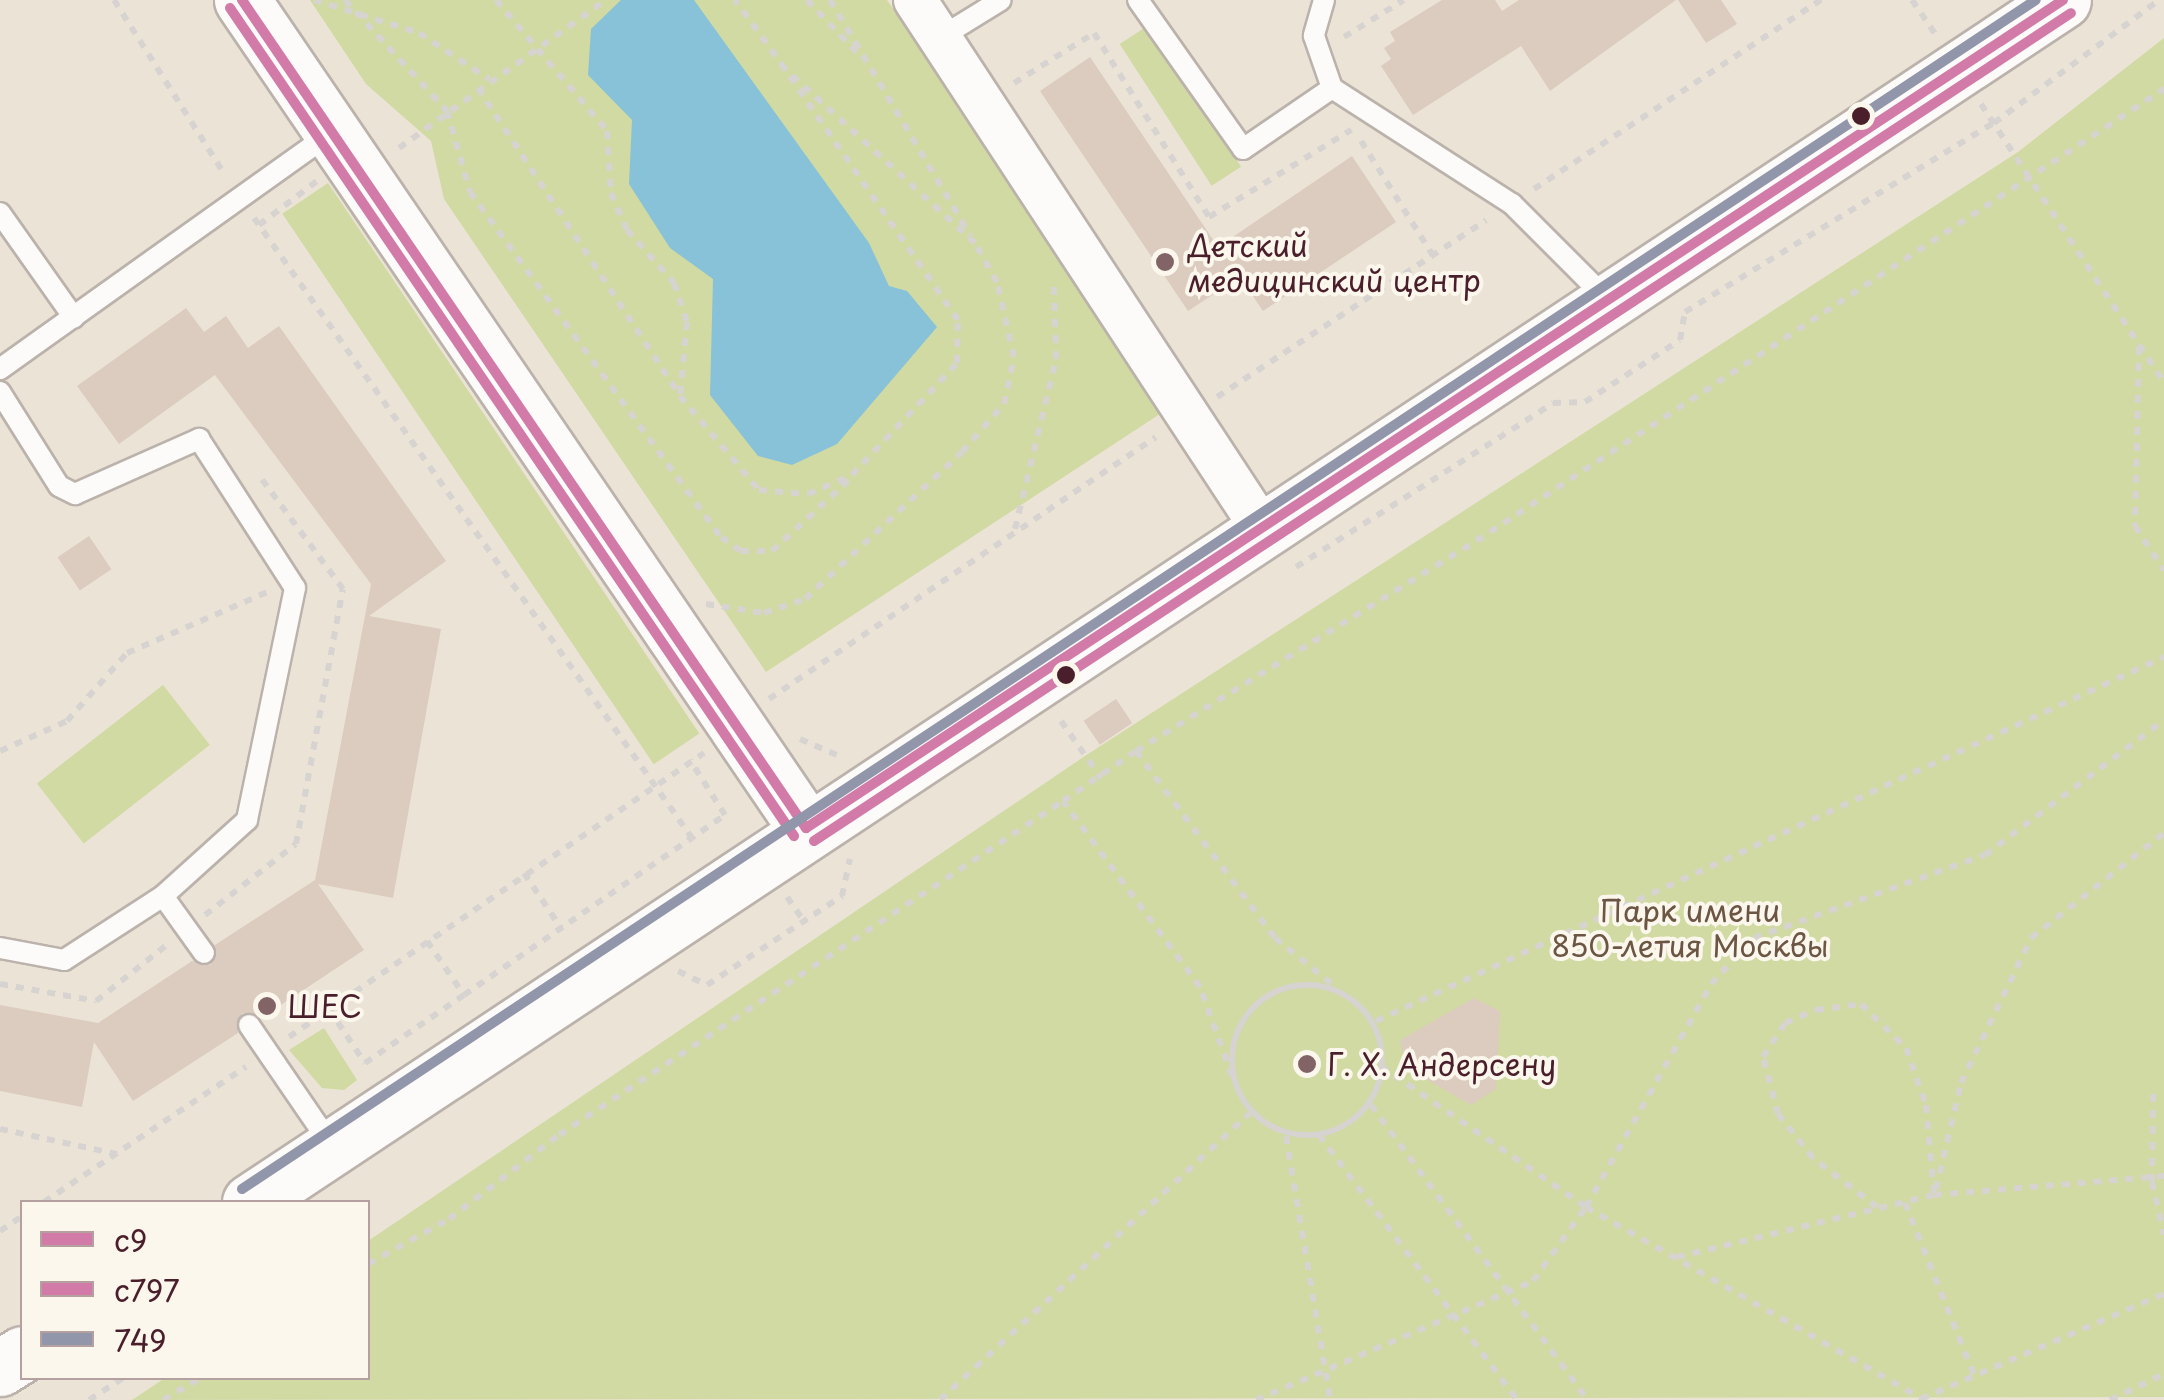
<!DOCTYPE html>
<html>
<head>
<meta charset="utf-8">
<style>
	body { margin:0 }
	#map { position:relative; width:2164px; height:1400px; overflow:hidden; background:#ebe3d6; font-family:"Playpen Sans",sans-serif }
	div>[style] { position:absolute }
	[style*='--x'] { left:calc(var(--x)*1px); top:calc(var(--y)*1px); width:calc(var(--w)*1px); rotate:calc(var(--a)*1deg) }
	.green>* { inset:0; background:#d0daa2; transform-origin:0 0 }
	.water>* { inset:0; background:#87c2d8 }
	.building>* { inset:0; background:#dcccbf; transform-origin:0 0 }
	.path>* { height:6px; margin-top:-3px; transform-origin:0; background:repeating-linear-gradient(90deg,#d7d3d1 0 8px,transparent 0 16px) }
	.path>.ring { margin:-3px; padding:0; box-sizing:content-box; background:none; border:6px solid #d7d3d1; border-radius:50% }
	.roads { filter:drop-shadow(2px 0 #bbb2ab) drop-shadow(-2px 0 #bbb2ab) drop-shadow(0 2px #bbb2ab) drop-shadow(0 -2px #bbb2ab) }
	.lane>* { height:20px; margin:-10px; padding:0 10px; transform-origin:10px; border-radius:10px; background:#fcfbf9 }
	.street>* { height:42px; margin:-21px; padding:0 21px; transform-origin:21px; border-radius:21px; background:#fcfbf9 }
	.secondary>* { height:55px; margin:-27.5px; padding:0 27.5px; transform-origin:27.5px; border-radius:27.5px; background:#fcfbf9 }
	.bus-1>* { height:10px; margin:-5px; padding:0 5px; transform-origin:5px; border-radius:5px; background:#d27ba8 }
	.bus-2>* { height:10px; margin:-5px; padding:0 5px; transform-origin:5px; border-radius:5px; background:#d27ba8 }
	.bus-3>* { height:10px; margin:-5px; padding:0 5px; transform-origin:5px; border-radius:5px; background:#9296aa }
	.dots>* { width:28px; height:28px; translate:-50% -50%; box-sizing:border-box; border:5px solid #fbf7ec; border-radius:50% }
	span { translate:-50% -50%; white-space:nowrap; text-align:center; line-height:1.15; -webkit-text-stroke:8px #fbf7ec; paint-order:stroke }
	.poi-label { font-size:30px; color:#4a1f2b }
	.left { translate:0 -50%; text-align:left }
	.park-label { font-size:30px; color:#6c5542 }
	.legend { position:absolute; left:20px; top:1200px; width:350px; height:180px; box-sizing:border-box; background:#fbf7ec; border:2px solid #b4a19f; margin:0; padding:12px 18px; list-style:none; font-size:30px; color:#4a1f2b }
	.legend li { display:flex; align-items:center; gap:20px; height:50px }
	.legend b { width:50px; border:2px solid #b4a19f }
</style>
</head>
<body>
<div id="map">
	<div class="green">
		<i style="clip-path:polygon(310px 0,887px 0,1169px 408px,766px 672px,444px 199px,431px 141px,366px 84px)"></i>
		<i style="left:1149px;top:25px;width:169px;height:35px;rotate:57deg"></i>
		<i style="clip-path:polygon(2164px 38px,2164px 1397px,132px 1400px,165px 1378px,368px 1378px,368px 1241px,1085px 756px,2018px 152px)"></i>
		<i style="left:328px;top:183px;width:664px;height:55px;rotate:56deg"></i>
		<i style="left:163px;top:685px;width:76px;height:160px;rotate:52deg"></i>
		<i style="clip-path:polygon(324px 1028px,357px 1080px,344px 1090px,322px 1088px,289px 1050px)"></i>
	</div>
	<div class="water">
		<i style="clip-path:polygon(621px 0,694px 0,869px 243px,889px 286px,907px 291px,937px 327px,837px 444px,792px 465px,758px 456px,710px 395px,713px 279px,670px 248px,629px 184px,632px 120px,588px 75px,591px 29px)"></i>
	</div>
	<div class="building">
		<i style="clip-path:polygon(1442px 0,1495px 0,1502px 11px,1519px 0,1676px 0,1550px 91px,1521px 46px,1413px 115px,1381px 66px,1391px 59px,1384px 48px,1395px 41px,1390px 32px)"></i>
		<i style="clip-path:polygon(1678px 0,1721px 0,1737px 24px,1706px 43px)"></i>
		<i style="clip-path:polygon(1090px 57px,1218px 247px,1352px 156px,1396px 222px,1263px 311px,1240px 277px,1188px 311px,1040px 91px)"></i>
		<i style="clip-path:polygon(186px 308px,204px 332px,226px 316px,248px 348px,279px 326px,446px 561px,369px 616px,441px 629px,393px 898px,318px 884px,364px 950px,261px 1018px,242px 1013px,238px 1033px,133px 1101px,94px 1042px,82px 1107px,0 1091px,0 1005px,98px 1023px,192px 961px,211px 965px,215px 945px,315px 880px,371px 584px,215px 375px,119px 444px,77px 386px)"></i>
		<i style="left:89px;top:536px;width:40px;height:38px;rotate:56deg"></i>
		<i style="left:1116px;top:699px;width:29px;height:39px;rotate:56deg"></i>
		<i style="clip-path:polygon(1474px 998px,1500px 1011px,1496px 1089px,1471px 1105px,1405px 1067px,1400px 1040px)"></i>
	</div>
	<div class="path">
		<i style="--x:114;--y:0;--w:207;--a:57.6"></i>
		<i style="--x:314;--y:0;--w:110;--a:17.4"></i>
		<i style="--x:419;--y:33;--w:84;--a:33.3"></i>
		<i style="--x:345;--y:0;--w:151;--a:47.4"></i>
		<i style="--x:447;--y:111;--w:84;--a:74.1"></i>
		<i style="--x:470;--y:192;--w:427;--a:54"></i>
		<i style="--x:721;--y:537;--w:24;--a:35"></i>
		<i style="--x:741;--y:551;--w:31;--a:0"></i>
		<i style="--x:772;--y:551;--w:105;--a:-42.7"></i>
		<i style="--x:496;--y:0;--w:172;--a:49.7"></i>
		<i style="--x:607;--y:131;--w:62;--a:86.3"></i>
		<i style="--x:611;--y:193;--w:40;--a:66.6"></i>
		<i style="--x:627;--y:230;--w:71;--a:48.4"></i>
		<i style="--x:674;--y:283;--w:41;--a:71.6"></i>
		<i style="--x:687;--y:322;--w:74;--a:95.4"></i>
		<i style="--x:680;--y:396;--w:123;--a:50"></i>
		<i style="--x:759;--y:490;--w:49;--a:4.7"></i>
		<i style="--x:808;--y:494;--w:48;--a:-23.4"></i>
		<i style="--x:852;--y:475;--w:154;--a:-46.8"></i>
		<i style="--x:957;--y:363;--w:43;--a:-88.7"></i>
		<i style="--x:958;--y:320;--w:305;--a:-124.6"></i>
		<i style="--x:807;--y:0;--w:79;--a:46.5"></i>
		<i style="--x:830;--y:0;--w:274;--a:59.2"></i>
		<i style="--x:1912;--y:0;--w:42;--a:55.6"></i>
		<i style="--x:1344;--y:37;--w:70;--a:-31.7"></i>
		<i style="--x:1014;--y:83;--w:94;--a:-32"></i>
		<i style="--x:1094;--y:33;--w:217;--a:58"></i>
		<i style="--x:1209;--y:217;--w:167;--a:-31.5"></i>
		<i style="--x:478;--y:88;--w:368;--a:56.7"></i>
		<i style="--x:1981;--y:104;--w:334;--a:56.7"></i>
		<i style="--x:1361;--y:141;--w:136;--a:57.9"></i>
		<i style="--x:399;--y:148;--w:254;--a:-35.6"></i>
		<i style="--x:1534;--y:189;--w:344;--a:-33.4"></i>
		<i style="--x:254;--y:218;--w:759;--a:54.76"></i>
		<i style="--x:259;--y:225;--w:73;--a:-37.2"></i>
		<i style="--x:2139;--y:347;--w:179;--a:91.3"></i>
		<i style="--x:2135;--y:526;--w:53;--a:56.6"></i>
		<i style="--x:1217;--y:397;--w:322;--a:-33.3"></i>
		<i style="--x:1015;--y:529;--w:175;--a:-76.4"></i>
		<i style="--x:1056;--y:359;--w:73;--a:-91.6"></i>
		<i style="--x:1296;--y:567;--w:305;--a:-32.5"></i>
		<i style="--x:1553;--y:403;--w:32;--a:-2"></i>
		<i style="--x:1585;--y:402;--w:113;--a:-33.1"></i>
		<i style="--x:1680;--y:340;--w:28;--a:-80"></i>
		<i style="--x:1685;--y:312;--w:362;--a:-31.5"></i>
		<i style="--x:1994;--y:123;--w:206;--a:-36.7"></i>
		<i style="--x:706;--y:604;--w:59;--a:8.8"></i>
		<i style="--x:764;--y:613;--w:43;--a:-18.9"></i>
		<i style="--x:805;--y:599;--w:215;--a:-43.1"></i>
		<i style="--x:962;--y:452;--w:64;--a:-48.8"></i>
		<i style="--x:1004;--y:404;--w:48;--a:-78"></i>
		<i style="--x:1014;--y:357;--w:77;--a:-102.8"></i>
		<i style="--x:997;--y:282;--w:45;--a:-119.4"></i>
		<i style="--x:975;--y:243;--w:258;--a:-137.5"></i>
		<i style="--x:785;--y:69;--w:85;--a:-125.9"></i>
		<i style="--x:769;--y:699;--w:467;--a:-34.1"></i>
		<i style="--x:1061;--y:721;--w:70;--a:54.9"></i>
		<i style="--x:800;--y:739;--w:40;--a:23.4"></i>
		<i style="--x:0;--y:751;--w:73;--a:-24.1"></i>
		<i style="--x:67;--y:721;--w:91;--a:-48.6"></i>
		<i style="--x:127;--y:653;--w:153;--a:-23.5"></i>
		<i style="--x:1136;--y:751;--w:416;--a:-31.7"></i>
		<i style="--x:1490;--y:532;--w:807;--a:-33.32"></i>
		<i style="--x:524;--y:873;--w:66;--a:56.1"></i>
		<i style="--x:787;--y:897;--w:29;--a:55"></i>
		<i style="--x:205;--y:915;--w:115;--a:-38"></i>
		<i style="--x:296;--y:844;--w:259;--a:-79.6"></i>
		<i style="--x:343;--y:589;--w:138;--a:-126.5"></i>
		<i style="--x:427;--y:941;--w:65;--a:55.6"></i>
		<i style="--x:678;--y:971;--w:32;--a:26"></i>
		<i style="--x:707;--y:985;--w:162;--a:-33.4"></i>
		<i style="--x:842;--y:896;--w:38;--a:-78"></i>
		<i style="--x:0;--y:984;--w:97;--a:10"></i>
		<i style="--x:96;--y:1001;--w:92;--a:-38.4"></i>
		<i class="ring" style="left:1232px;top:985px;width:144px;height:144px"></i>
		<i style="--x:329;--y:1009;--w:65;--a:56.3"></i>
		<i style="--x:365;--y:1063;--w:120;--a:-34.5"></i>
		<i style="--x:464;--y:995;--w:317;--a:-34.6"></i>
		<i style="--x:725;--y:815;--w:65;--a:-122.5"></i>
		<i style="--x:1376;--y:1021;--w:868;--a:-24.79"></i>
		<i style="--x:289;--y:1037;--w:503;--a:-34.39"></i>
		<i style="--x:1381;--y:1066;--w:249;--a:34.5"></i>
		<i style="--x:1586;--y:1207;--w:387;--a:29.7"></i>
		<i style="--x:1232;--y:1076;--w:95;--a:-109.8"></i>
		<i style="--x:1200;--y:987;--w:231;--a:-126.4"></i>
		<i style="--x:1063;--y:801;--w:88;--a:-34.4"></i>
		<i style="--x:1136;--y:751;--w:233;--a:53.4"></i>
		<i style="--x:1275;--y:938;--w:80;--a:38.9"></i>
		<i style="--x:2153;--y:1094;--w:88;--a:90.7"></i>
		<i style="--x:2152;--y:1182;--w:54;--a:77.2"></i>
		<i style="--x:1371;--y:1105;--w:366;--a:53.7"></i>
		<i style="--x:0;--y:1129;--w:120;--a:12.1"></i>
		<i style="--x:1319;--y:1135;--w:331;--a:53.2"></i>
		<i style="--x:1286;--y:1136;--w:268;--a:80.5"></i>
		<i style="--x:1936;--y:1189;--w:109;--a:-76.7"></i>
		<i style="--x:1961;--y:1083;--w:161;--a:-64.2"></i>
		<i style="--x:2031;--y:938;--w:169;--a:-38.3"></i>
		<i style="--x:44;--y:1202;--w:243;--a:-33.8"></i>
		<i style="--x:1905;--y:1203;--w:185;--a:68.1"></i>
		<i style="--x:1877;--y:1207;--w:81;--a:-142.6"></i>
		<i style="--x:1813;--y:1158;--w:56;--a:-128.5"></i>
		<i style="--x:1778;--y:1114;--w:59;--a:-104.7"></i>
		<i style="--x:1763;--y:1057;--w:40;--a:-57.1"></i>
		<i style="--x:1785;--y:1023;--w:34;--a:-23"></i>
		<i style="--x:1816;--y:1010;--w:45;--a:-7.6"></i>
		<i style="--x:1861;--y:1004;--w:63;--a:44.4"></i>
		<i style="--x:1906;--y:1048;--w:60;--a:70.7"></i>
		<i style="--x:1926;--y:1105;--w:90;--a:84.9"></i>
		<i style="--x:0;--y:1231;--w:27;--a:-34"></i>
		<i style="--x:1677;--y:1257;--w:264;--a:-13.6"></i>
		<i style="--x:1934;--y:1195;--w:231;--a:-4.7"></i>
		<i style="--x:368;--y:1264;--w:93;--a:-29.1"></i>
		<i style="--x:449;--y:1219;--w:138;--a:-37.4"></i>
		<i style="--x:559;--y:1135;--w:605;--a:-33.53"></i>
		<i style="--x:1921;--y:1399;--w:265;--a:-23.4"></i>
		<i style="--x:89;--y:1400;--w:40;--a:-32.9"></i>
		<i style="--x:163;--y:1400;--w:43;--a:-30.7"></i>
		<i style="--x:940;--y:1400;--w:422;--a:-42.8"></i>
		<i style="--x:1256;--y:1400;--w:301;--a:-23.2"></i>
		<i style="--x:1533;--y:1281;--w:91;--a:-54.4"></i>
		<i style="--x:1586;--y:1207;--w:256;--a:-60.7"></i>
		<i style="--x:1711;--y:984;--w:63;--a:-46.9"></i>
		<i style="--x:1754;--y:938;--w:245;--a:-19.8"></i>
		<i style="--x:1985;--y:855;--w:224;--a:-37"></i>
		<i style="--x:2110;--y:1400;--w:60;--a:-25.7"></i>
	</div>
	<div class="roads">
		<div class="lane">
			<i style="--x:1138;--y:0;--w:182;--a:54.8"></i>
			<i style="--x:1243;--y:149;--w:108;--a:-34.4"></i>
			<i style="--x:1324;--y:0;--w:37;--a:106"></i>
			<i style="--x:1314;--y:36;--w:55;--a:70.9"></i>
			<i style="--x:1332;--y:88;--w:214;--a:32.8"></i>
			<i style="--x:1512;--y:204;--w:134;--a:45"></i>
			<i style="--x:941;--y:37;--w:70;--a:-31.7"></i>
			<i style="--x:0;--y:213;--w:128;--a:54.8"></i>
			<i style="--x:0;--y:369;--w:408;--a:-35.5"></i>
			<i style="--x:0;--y:392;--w:111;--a:57.9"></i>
			<i style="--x:59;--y:486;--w:18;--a:27"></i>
			<i style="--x:75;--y:494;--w:136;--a:-23.9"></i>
			<i style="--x:199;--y:439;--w:177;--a:57.2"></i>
			<i style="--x:295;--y:588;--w:237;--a:101.7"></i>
			<i style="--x:247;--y:820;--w:113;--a:137.9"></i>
			<i style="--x:163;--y:896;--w:118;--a:147.1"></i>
			<i style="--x:64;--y:960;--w:65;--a:-169.4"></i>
			<i style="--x:163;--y:896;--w:70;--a:54.3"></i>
			<i style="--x:249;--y:1025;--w:147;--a:55.6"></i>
		</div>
		<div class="street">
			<i style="--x:915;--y:0;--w:634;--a:56.71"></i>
		</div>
		<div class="secondary">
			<i style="--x:242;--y:0;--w:1002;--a:55.74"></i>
			<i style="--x:250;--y:1202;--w:2175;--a:-33.54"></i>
			<i style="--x:0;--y:1368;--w:26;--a:-32"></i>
		</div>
	</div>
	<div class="bus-1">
		<i style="--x:242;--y:0;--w:1002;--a:55.74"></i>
		<i style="--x:806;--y:828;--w:1505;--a:-33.37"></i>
	</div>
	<div class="bus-2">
		<i style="--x:230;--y:8;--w:1002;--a:55.74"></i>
		<i style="--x:814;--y:841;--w:1505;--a:-33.37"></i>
	</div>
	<div class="bus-3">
		<i style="--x:242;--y:1189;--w:2152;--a:-33.54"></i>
	</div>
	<div class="dots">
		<i style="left:1861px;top:116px;background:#4a1f2b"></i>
		<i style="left:1165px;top:262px;background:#826467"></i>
		<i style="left:1066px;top:675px;background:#4a1f2b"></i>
		<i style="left:267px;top:1006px;background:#826467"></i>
		<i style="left:1307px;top:1064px;background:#826467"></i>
	</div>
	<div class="poi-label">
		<span class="left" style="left:1188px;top:262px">Детский<br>медицинский центр</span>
		<span class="left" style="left:287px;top:1006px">ШЕС</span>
		<span class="left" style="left:1327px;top:1064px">Г. Х. Андерсену</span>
	</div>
	<div class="park-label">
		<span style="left:1690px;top:927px">Парк имени<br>850-летия Москвы</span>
	</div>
	<ul class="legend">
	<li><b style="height:12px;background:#d27ba8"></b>с9</li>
	<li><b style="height:12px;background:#d27ba8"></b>с797</li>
	<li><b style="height:12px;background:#9296aa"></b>749</li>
	</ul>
</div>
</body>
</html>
